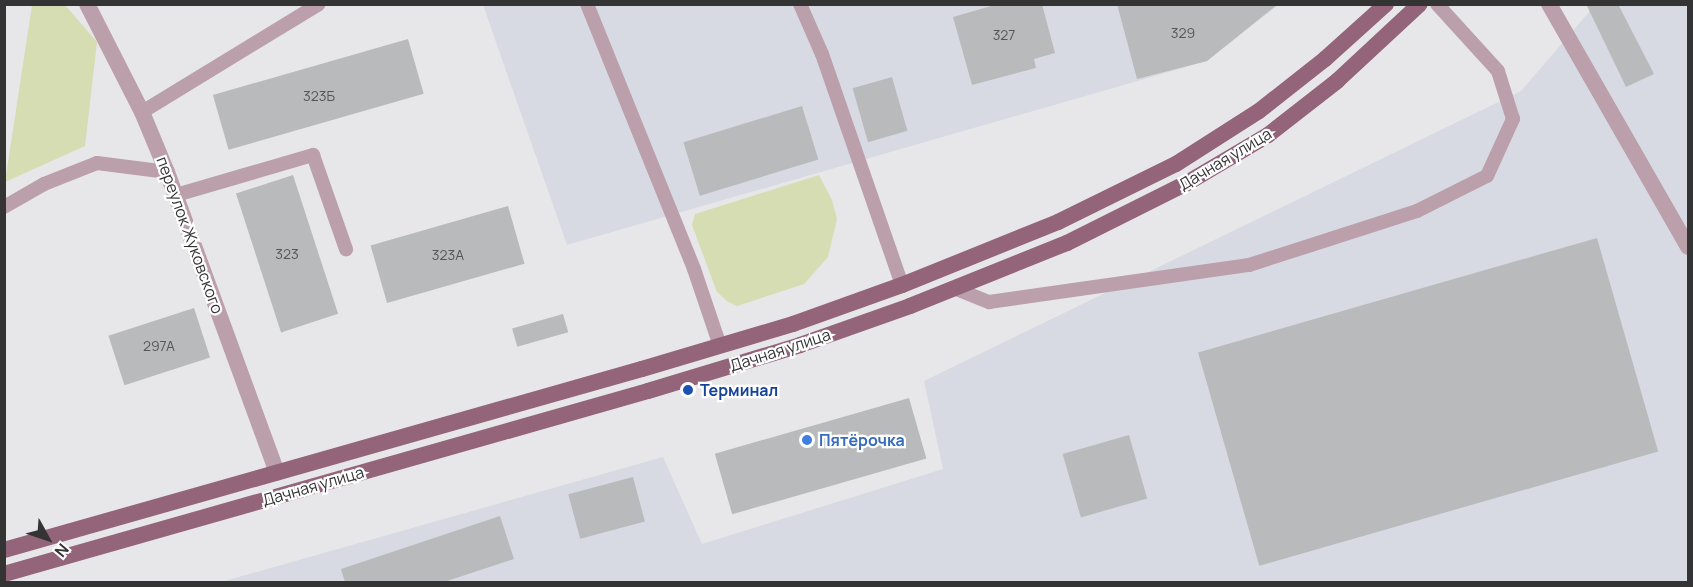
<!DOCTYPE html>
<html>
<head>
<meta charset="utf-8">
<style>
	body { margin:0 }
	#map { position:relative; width:1693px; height:587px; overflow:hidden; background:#e7e7e9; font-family:Manrope,sans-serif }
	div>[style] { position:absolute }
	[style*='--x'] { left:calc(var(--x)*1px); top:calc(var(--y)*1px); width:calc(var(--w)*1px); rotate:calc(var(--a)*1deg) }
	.built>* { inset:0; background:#d8dae3 }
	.green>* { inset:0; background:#d6ddb2 }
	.building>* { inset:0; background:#b9babb; transform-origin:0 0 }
	.service>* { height:14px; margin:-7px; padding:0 7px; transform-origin:7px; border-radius:7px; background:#bba0ac }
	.minor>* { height:16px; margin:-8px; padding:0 8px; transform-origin:8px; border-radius:8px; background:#bba0ac }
	.primary>* { height:16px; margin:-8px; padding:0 8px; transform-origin:8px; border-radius:8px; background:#93647a }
	.dots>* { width:16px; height:16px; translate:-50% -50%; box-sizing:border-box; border:3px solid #fff; border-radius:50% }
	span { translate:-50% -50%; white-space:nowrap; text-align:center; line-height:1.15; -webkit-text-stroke:4.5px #fff; paint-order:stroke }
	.number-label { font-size:14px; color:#555656 }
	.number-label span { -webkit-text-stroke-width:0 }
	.street-label { font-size:16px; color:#343435 }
	.transit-label { font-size:16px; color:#164399; font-weight:700 }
	.left { translate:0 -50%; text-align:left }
	.shop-label { font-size:16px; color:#366cbe; font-weight:700 }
	.frame { position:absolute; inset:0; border:6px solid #343435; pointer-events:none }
	.north { position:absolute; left:18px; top:509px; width:60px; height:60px; -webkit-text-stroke:4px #fff; paint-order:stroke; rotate:130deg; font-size:16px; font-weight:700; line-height:24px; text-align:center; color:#343435 }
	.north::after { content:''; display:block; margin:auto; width:21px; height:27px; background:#343435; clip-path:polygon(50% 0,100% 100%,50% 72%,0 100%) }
</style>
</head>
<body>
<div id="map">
	<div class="built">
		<i style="clip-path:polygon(483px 5px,1278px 5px,1207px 61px,567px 245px)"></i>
		<i style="clip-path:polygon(1595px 5px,1688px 5px,1688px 582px,221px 582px,663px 457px,702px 544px,943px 469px,924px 381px,1521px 91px)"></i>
	</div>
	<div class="green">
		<i style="clip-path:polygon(32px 5px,65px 5px,97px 42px,85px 146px,5px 182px)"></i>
		<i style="clip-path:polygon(819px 175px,832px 200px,837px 219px,828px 257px,804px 284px,737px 306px,727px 301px,717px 292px,692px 225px,695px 214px)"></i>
	</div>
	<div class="building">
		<i style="clip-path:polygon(998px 4px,1042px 4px,1055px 53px,1034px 59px,1036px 68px,972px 85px,953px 17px)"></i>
		<i style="clip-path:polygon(1117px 4px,1193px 6px,1278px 4px,1207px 61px,1137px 79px)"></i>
		<i style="clip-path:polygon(1586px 4px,1618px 4px,1654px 74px,1626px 87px)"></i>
		<i style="left:408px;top:39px;width:57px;height:203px;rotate:74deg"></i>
		<i style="left:892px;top:77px;width:56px;height:41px;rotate:74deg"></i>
		<i style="left:802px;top:106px;width:56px;height:124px;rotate:73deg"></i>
		<i style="left:293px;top:175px;width:146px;height:60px;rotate:72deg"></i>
		<i style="left:508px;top:206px;width:60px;height:143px;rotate:74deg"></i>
		<i style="left:1597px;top:238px;width:222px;height:415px;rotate:74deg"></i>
		<i style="left:194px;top:308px;width:52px;height:90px;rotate:72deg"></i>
		<i style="left:563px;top:314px;width:19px;height:53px;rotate:74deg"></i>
		<i style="left:909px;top:398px;width:63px;height:202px;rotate:74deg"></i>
		<i style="left:1129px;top:435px;width:66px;height:69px;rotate:74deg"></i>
		<i style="left:633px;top:477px;width:46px;height:67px;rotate:75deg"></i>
		<i style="clip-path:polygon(500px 516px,514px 559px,444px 582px,345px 582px,341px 569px)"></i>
	</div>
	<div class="service">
		<i style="--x:587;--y:4;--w:286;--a:68"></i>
		<i style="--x:694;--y:269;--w:81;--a:71.3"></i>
		<i style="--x:800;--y:4;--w:55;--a:66.3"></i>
		<i style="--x:822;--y:54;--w:244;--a:70.9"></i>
		<i style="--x:142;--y:112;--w:207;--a:-31.4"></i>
		<i style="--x:176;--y:195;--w:143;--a:-16.3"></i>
		<i style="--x:313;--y:155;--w:100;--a:70.7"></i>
		<i style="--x:4;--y:207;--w:46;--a:-29.9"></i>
		<i style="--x:44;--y:184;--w:57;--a:-21.6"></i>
		<i style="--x:97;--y:163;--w:71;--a:7.3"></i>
		<i style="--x:954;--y:288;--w:38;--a:22"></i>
		<i style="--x:989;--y:302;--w:263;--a:-8.1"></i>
		<i style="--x:1249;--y:265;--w:176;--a:-17.8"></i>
		<i style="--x:1417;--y:211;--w:78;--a:-26.6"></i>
		<i style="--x:1487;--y:176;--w:63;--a:-65.5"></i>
		<i style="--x:1513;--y:119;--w:50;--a:-107.4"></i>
		<i style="--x:1498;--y:71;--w:91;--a:-132.3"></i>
	</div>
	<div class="minor">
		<i style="--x:87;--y:4;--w:121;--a:63"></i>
		<i style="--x:142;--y:112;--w:65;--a:67.4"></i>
		<i style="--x:167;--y:172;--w:320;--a:69.9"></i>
		<i style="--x:1549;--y:4;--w:280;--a:60.2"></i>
	</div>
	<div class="primary">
		<i style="--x:4;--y:550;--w:663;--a:-15.84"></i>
		<i style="--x:642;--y:369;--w:158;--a:-16.6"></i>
		<i style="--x:793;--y:324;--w:116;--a:-19.7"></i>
		<i style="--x:902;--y:285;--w:168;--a:-22"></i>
		<i style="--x:1058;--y:222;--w:131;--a:-26.2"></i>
		<i style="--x:1176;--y:164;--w:98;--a:-32.6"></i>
		<i style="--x:1259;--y:111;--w:84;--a:-38.2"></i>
		<i style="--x:1325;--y:59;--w:82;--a:-42"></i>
		<i style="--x:4;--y:574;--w:669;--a:-15.86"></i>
		<i style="--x:648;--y:391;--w:159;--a:-16.8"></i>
		<i style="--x:800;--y:345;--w:117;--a:-19.5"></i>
		<i style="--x:910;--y:306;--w:169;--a:-21.9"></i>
		<i style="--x:1067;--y:243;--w:134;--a:-26.6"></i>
		<i style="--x:1187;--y:183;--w:94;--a:-30.7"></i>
		<i style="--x:1268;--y:135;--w:88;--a:-38"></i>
		<i style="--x:1337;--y:81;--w:113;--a:-42.9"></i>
	</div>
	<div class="dots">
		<i style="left:688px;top:390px;background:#1a4fb4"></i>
		<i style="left:807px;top:440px;background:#3f7fe0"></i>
	</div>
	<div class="number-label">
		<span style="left:1183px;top:33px">329</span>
		<span style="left:1004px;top:35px">327</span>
		<span style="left:319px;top:96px">323Б</span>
		<span style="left:287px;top:254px">323</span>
		<span style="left:448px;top:255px">323А</span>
		<span style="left:159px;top:346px">297А</span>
	</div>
	<div class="street-label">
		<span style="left:1225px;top:159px;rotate:-31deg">Дачная улица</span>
		<span style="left:190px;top:235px;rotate:70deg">переулок Жуковского</span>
		<span style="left:780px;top:350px;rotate:-18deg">Дачная улица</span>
		<span style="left:313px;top:486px;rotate:-16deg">Дачная улица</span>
	</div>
	<div class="transit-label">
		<span class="left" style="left:700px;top:390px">Терминал</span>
	</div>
	<div class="shop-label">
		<span class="left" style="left:819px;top:440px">Пятёрочка</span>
	</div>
	<div class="frame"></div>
	<div class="north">N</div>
</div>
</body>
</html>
